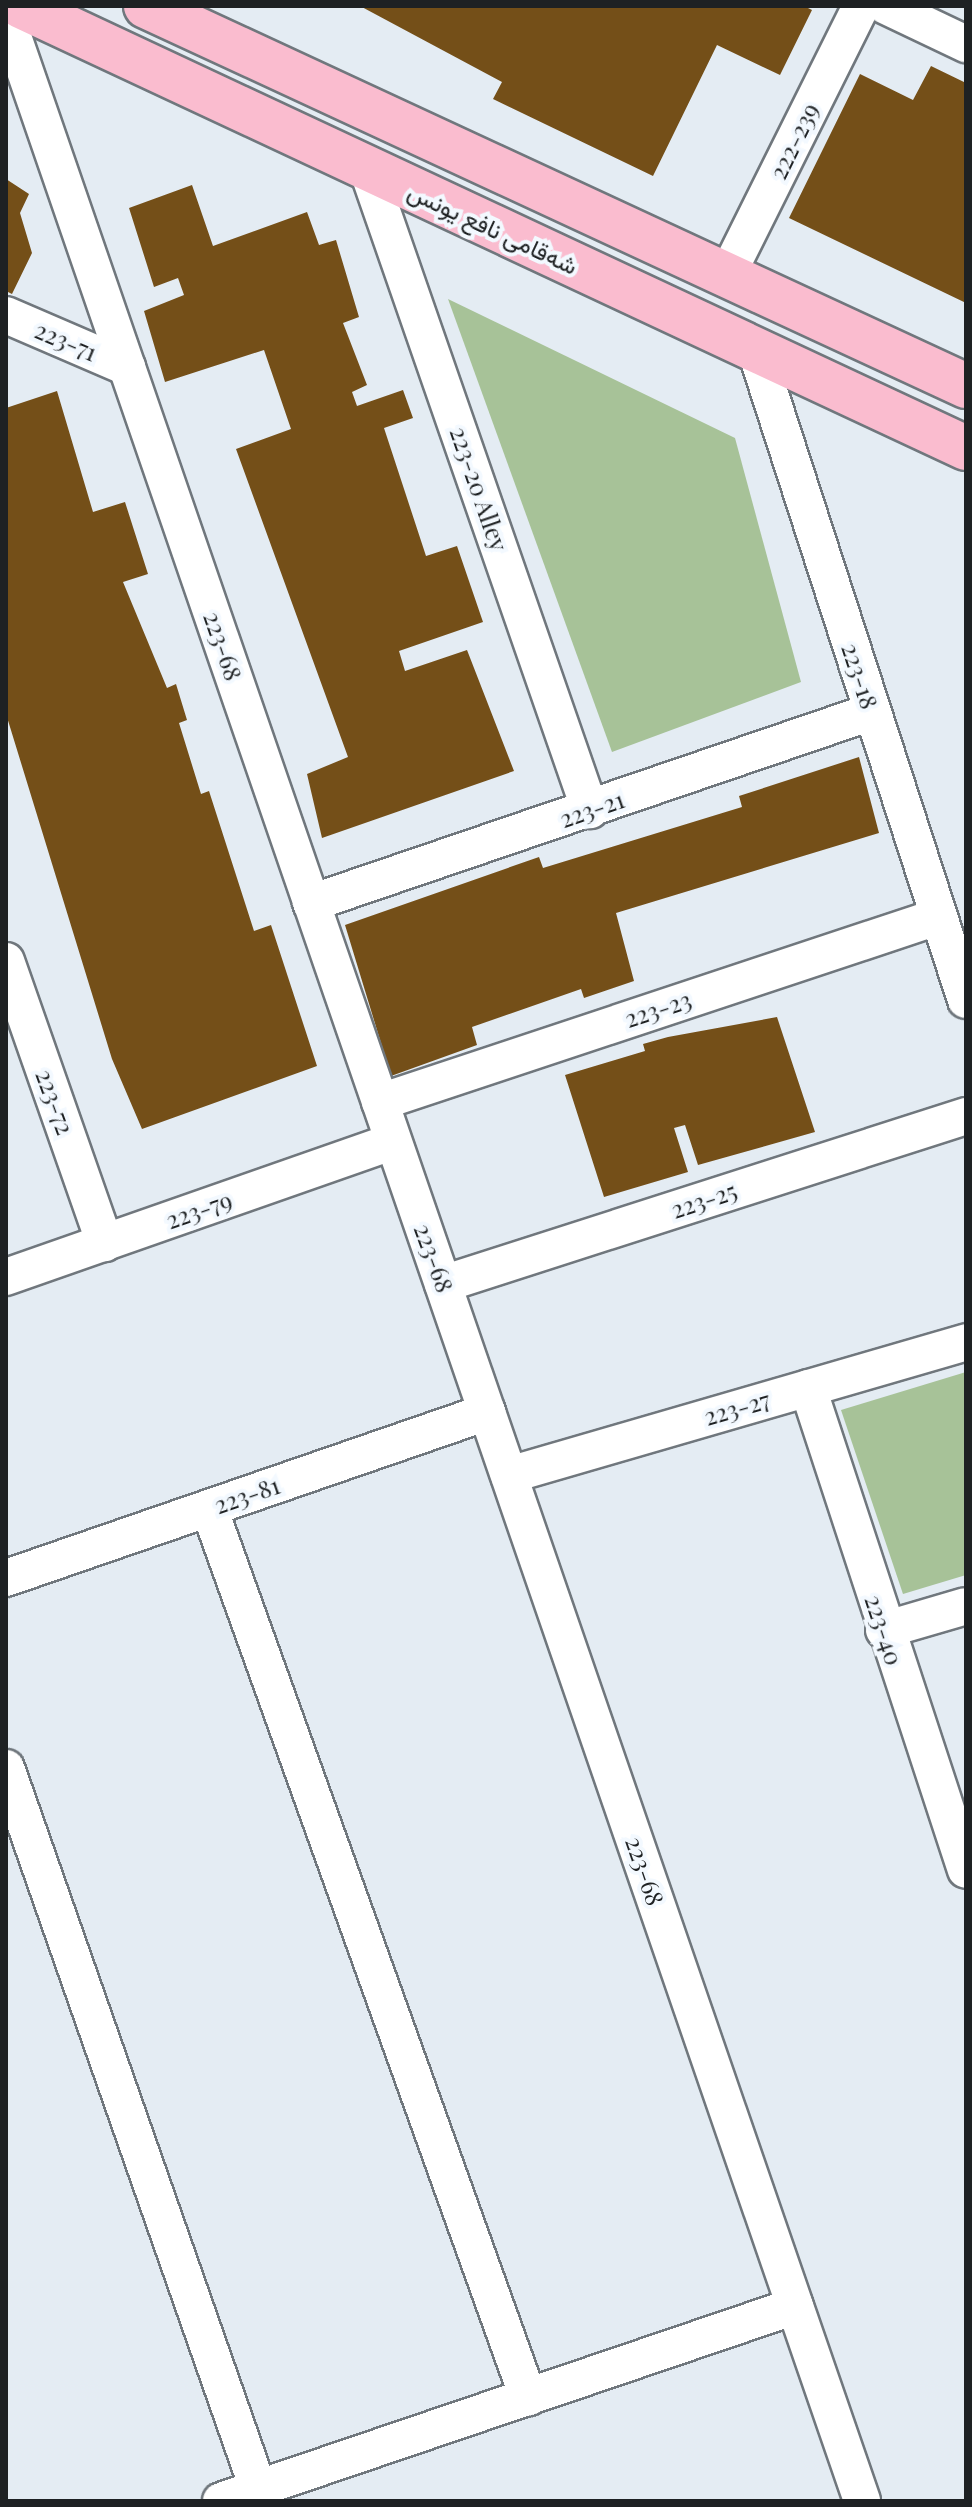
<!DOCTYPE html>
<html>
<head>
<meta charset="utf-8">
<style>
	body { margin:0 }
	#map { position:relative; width:972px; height:2507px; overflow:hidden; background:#e4ecf3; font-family:"Playfair Display",Vazirmatn,serif }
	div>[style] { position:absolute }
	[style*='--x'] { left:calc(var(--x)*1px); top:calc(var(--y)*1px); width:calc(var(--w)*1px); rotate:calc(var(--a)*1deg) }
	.green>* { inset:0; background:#a7c298 }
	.building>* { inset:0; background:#744f18 }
	.roads { filter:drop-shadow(2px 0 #70777d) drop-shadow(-2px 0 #70777d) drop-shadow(0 2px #70777d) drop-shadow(0 -2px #70777d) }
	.street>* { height:36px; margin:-18px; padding:0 18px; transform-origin:18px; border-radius:18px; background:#fff }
	.primary>* { height:44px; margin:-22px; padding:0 22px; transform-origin:22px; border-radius:22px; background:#fabccf }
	span { translate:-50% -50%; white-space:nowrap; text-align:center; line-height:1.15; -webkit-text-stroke:8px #f3f9ff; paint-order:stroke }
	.street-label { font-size:24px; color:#1e2123 }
	.frame { position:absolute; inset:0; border:8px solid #1e2123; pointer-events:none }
</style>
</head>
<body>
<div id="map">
	<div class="green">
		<i style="clip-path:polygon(448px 299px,735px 438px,801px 682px,612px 752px)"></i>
		<i style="clip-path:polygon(966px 1372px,966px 1575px,903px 1594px,841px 1410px)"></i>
	</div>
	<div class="building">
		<i style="clip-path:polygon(360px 6px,804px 6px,812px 10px,780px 75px,717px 45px,653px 176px,493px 99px,502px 82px)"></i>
		<i style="clip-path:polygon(931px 66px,966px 83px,966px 303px,789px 218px,860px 74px,913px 100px)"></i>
		<i style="clip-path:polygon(6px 179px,29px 194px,20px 213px,32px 253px,12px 294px,6px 291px)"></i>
		<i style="clip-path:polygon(192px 185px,213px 246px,307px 212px,319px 245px,336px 240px,359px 317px,343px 323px,367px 385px,352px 392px,357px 406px,403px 390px,413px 418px,384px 428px,426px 556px,457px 546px,483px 622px,399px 651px,405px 671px,467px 650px,514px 771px,322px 838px,307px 774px,348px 757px,236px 449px,291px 429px,264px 350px,165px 382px,144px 311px,184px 295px,178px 278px,154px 287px,129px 208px)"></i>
		<i style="clip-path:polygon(57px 391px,93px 512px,125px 502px,148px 574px,123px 582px,167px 688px,176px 684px,187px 720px,179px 723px,201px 794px,209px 791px,254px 931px,271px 925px,317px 1066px,142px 1129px,112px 1059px,6px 714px,6px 408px)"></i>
		<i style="clip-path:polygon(859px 757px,879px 833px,616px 913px,634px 981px,584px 998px,581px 989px,472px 1027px,477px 1045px,391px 1076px,345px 925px,539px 857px,543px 868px,742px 807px,739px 796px)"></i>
		<i style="clip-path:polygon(777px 1017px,815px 1132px,698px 1165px,685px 1125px,674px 1128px,688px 1172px,604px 1197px,565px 1075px,645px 1051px,643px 1044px,668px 1037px)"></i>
	</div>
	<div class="roads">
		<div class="street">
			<i style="--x:886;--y:6;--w:89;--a:25.4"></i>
			<i style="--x:6;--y:16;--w:2628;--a:70.99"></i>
			<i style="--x:367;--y:168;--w:680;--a:70.85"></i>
			<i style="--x:727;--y:275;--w:301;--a:-63.5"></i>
			<i style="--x:6;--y:315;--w:132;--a:23.3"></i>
			<i style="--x:756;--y:351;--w:682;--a:72.07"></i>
			<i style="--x:311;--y:903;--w:592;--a:-18.83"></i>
			<i style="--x:6;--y:961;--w:299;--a:70.7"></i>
			<i style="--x:380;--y:1102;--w:587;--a:-18.37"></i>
			<i style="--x:6;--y:1277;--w:409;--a:-19.3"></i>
			<i style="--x:443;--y:1284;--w:549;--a:-17.81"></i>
			<i style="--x:808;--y:1388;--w:507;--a:71.85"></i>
			<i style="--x:509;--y:1475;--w:476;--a:-16.2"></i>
			<i style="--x:209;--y:1508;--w:945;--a:70.26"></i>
			<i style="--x:6;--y:1578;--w:509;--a:-19.04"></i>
			<i style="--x:884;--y:1630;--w:85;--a:-16.3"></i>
			<i style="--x:6;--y:1768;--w:763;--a:70.71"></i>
			<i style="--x:221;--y:2501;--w:606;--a:-18.76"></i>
		</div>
		<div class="primary">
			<i style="--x:21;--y:6;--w:1043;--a:25.07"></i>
			<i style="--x:146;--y:6;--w:904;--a:24.86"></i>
		</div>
	</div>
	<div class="street-label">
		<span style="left:794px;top:141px;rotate:-64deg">222-239</span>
		<span style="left:493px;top:228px;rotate:25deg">شەقامی نافع یونس</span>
		<span style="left:66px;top:341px;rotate:23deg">223-71</span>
		<span style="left:479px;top:489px;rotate:71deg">223-20 Alley</span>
		<span style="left:223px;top:646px;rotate:71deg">223-68</span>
		<span style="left:860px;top:676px;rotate:72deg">223-18</span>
		<span style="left:592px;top:809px;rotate:-19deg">223-21</span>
		<span style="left:658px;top:1009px;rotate:-18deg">223-23</span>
		<span style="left:55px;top:1102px;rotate:70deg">223-72</span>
		<span style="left:704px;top:1200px;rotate:-18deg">223-25</span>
		<span style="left:199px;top:1210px;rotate:-19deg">223-79</span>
		<span style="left:434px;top:1258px;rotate:70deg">223-68</span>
		<span style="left:737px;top:1408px;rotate:-16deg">223-27</span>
		<span style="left:247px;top:1495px;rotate:-19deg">223-81</span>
		<span style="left:884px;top:1630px;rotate:72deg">223-40</span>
		<span style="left:645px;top:1871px;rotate:71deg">223-68</span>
	</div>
	<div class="frame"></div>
</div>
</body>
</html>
